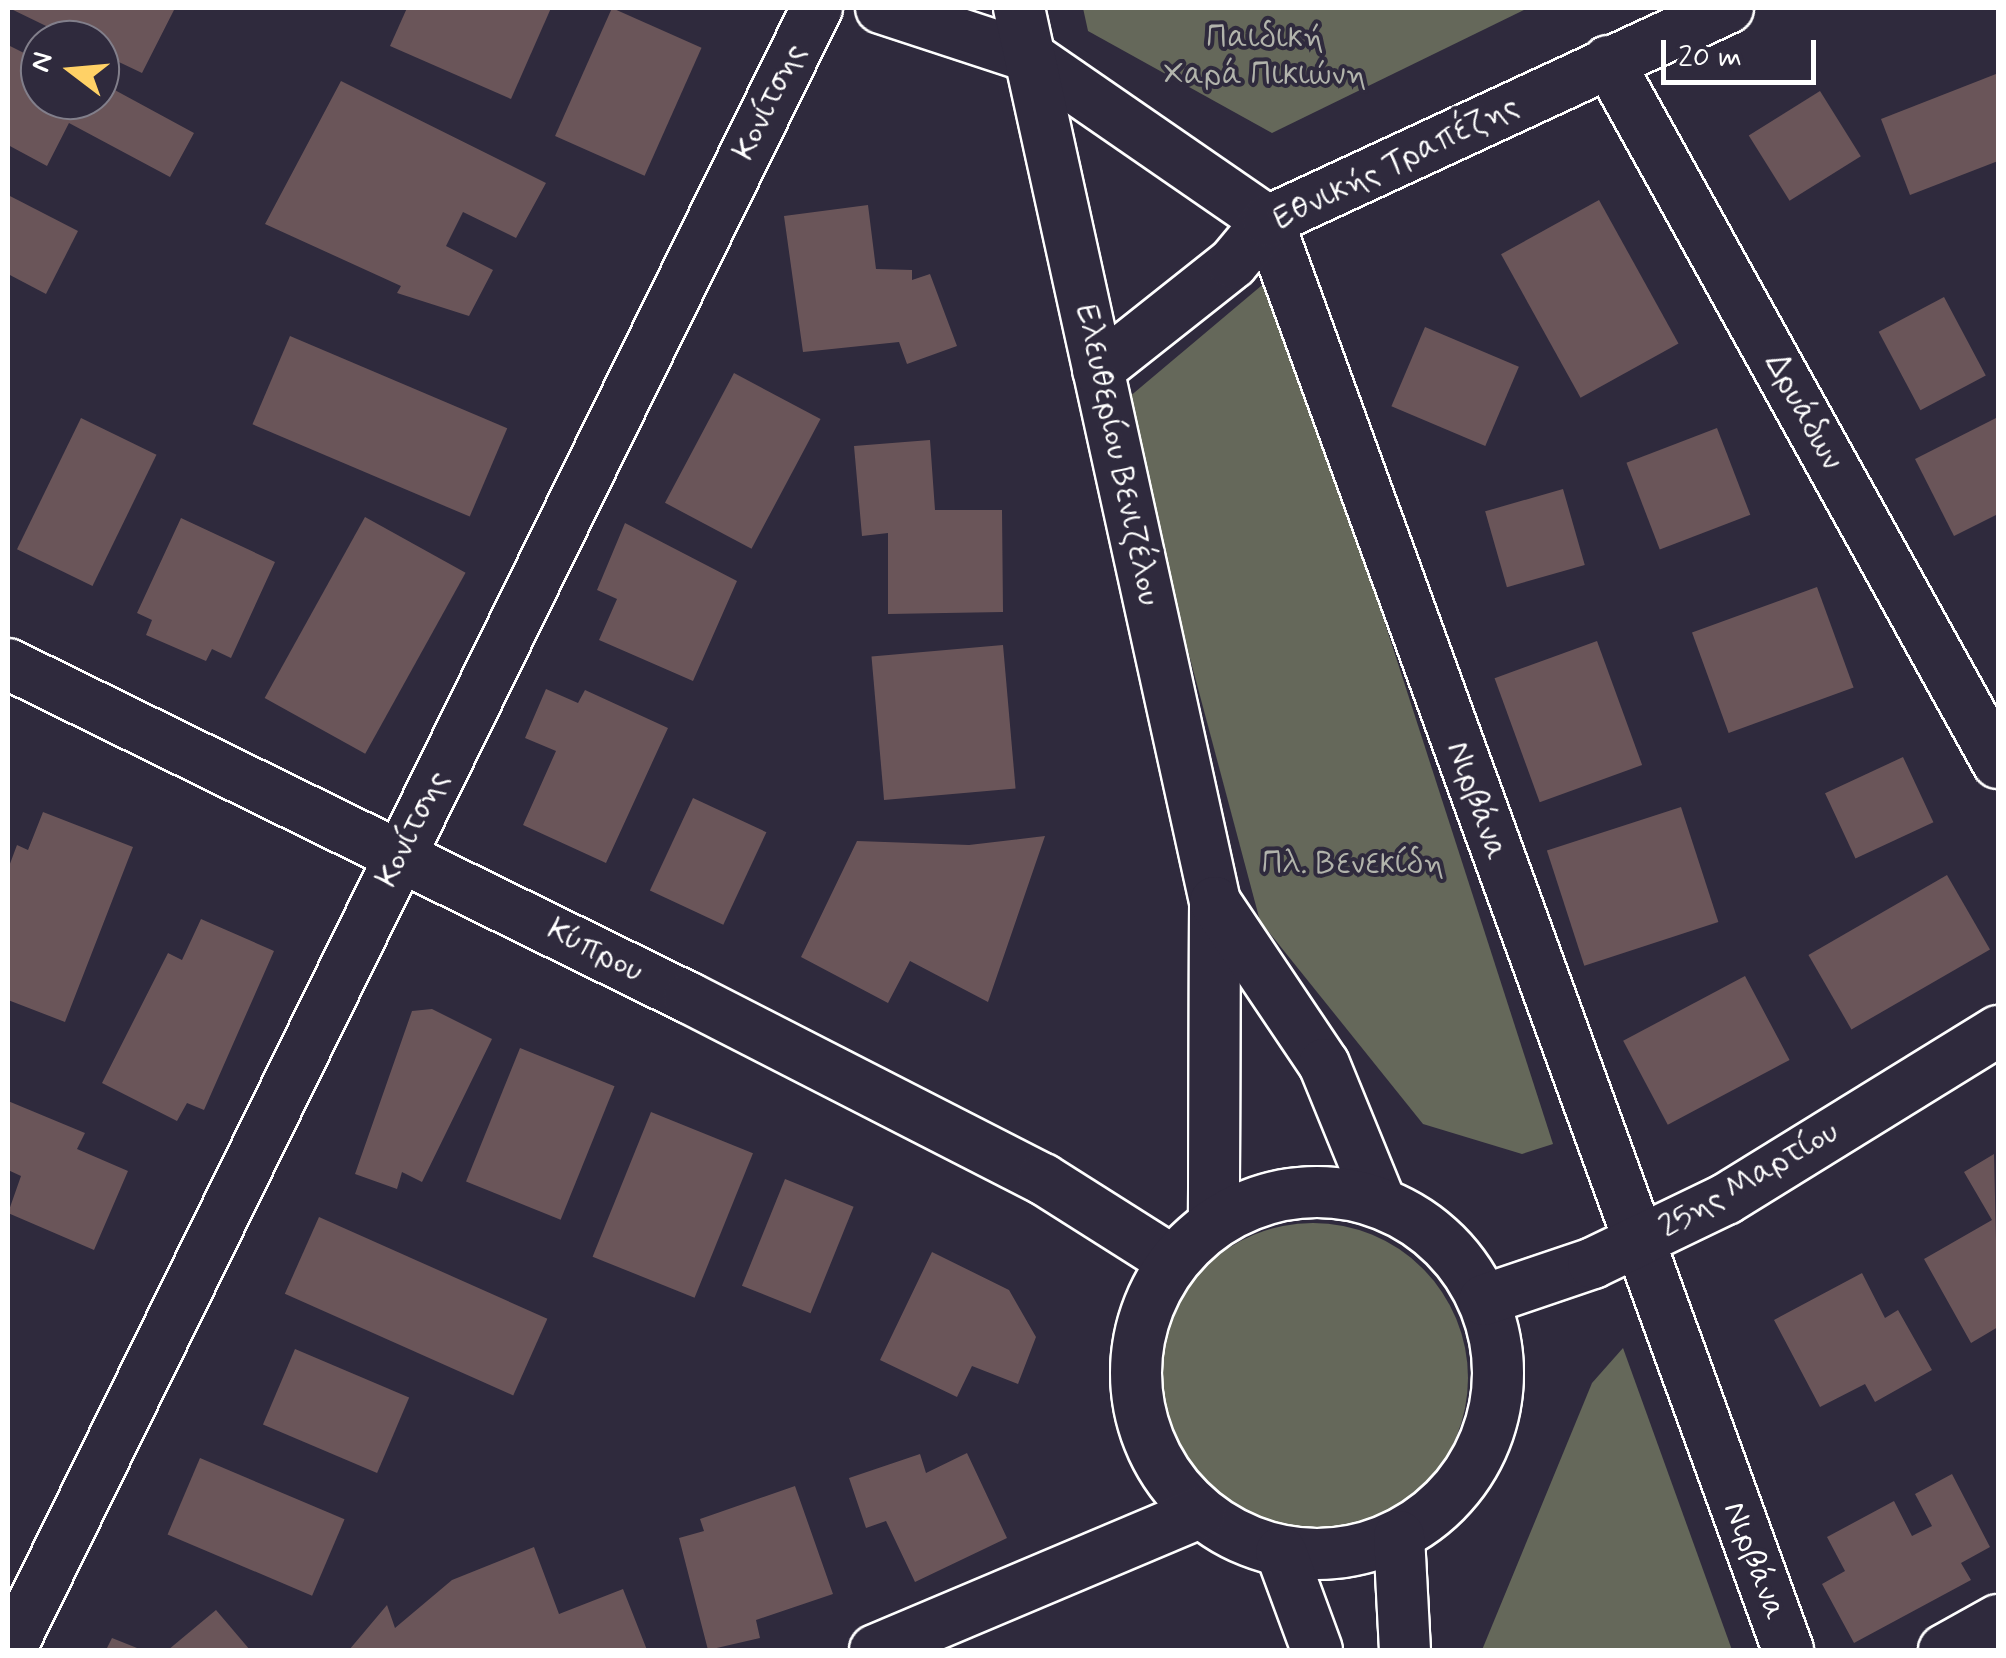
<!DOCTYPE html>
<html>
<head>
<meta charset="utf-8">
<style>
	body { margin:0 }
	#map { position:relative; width:2006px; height:1658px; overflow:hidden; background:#2f2a3d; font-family:Mynerve,sans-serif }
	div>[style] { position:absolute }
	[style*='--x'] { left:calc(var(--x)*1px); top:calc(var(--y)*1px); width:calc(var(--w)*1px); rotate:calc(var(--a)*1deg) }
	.green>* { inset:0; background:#65685a }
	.round { border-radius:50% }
	.building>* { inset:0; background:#6a5559; transform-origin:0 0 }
	.roads { filter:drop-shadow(2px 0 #fff) drop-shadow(-2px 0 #fff) drop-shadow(0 2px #fff) drop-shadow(0 -2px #fff) }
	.street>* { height:50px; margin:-25px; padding:0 25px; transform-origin:25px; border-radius:25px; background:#2f2a3d }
	.street>.ring { margin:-25px; padding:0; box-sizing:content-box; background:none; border:50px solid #2f2a3d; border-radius:50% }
	span { translate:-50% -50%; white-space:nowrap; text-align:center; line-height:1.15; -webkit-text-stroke:8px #2f2a3d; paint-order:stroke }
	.park-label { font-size:32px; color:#b2b4ac }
	.street-label { font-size:32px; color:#fff }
	.frame { position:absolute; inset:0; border:10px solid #fff; pointer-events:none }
	.north { position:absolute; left:20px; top:20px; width:100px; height:100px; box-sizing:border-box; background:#2f2a3d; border:2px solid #827f8b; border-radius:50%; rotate:286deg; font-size:28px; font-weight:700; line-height:40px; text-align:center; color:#fff }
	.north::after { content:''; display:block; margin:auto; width:35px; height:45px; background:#ffd166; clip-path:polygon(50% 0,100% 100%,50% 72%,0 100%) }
	.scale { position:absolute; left:1661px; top:40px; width:155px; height:45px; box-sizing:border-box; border:5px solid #fff; border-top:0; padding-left:12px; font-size:30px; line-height:35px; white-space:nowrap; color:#fff; -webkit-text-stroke:8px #2f2a3d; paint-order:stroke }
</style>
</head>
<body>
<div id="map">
	<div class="green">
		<i style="clip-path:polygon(1083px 8px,1528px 8px,1272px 133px,1088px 31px)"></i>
		<i style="clip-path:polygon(1273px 276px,1553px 1144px,1522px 1154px,1423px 1124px,1260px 921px,1122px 403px)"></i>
		<i class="round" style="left:1158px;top:1223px;width:310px;height:310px"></i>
		<i style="clip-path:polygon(1623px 1348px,1732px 1650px,1482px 1650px,1592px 1383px)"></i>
	</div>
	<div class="building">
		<i style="clip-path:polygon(9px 8px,175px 8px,142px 73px,100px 53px,100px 40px,75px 40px)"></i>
		<i style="clip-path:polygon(407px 8px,551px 8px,511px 99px,390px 46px)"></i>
		<i style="left:612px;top:8px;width:98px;height:140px;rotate:24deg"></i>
		<i style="clip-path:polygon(8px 45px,40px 61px,40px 100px,100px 100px,100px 82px,194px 133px,170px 177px,69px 123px,47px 166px,8px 145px)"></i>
		<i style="clip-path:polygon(1996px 74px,1998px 161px,1910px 195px,1881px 119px)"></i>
		<i style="clip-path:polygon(341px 81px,546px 183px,516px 238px,463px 212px,446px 246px,493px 270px,469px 316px,397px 293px,401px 286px,265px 224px)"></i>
		<i style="left:1820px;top:91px;width:77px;height:84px;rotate:58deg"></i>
		<i style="clip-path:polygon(8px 195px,78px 231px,46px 294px,8px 274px)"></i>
		<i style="left:1599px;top:200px;width:164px;height:112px;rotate:61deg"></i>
		<i style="clip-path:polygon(868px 205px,876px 269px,912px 270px,912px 280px,930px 274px,957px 346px,907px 364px,899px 342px,803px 352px,784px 216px)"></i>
		<i style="left:1944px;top:297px;width:89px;height:74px;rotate:62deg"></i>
		<i style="left:1425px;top:327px;width:102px;height:86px;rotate:23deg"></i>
		<i style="left:290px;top:336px;width:236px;height:96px;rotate:23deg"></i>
		<i style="left:734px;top:373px;width:98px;height:147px;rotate:28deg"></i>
		<i style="clip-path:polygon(1998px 417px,1998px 514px,1954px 536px,1915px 459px)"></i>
		<i style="left:81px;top:418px;width:84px;height:146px;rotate:26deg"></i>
		<i style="left:1717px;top:428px;width:93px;height:97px;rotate:69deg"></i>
		<i style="clip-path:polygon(930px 440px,935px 510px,1002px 510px,1003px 612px,888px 614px,888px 533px,862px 536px,854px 446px)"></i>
		<i style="left:1563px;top:489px;width:79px;height:81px;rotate:74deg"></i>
		<i style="left:365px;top:517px;width:115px;height:207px;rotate:29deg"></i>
		<i style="clip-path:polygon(181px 518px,275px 562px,231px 658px,212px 649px,206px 661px,146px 635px,152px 620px,137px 613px)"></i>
		<i style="clip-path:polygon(625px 523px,737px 581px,693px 681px,599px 640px,617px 599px,597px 590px)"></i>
		<i style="left:1817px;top:587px;width:107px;height:133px;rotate:70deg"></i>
		<i style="left:1597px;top:641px;width:132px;height:109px;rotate:70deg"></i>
		<i style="left:1003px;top:645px;width:144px;height:132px;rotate:85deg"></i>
		<i style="clip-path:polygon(546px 689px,578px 703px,585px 690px,668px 728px,606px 863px,523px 825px,556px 751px,525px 738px)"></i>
		<i style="left:1903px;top:757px;width:72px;height:86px;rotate:65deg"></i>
		<i style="left:693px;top:798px;width:81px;height:102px;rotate:25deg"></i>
		<i style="left:1681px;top:807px;width:121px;height:141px;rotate:72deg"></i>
		<i style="clip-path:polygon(43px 812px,133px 847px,65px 1022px,8px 1000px,8px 869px,17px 845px,28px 850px)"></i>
		<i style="clip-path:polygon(1045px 836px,988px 1002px,910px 961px,888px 1003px,801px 957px,857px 841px,969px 845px)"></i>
		<i style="left:1947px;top:875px;width:86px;height:160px;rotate:60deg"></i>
		<i style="clip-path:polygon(201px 919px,274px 951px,204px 1110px,187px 1103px,177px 1121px,102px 1083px,168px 953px,182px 960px)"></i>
		<i style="left:1745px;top:976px;width:95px;height:138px;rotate:62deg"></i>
		<i style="clip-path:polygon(432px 1009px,492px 1039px,422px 1182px,402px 1172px,397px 1189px,355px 1174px,412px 1011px)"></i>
		<i style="left:520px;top:1048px;width:102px;height:144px;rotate:22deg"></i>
		<i style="clip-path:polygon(8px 1101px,85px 1133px,77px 1149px,128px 1171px,94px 1250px,8px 1213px,21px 1176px,8px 1170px)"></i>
		<i style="left:651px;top:1112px;width:110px;height:156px;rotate:22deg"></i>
		<i style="clip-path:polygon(1994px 1154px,1998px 1327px,1971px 1343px,1924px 1259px,1992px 1220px,1964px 1172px)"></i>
		<i style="left:785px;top:1179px;width:74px;height:115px;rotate:22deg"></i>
		<i style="left:319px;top:1217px;width:250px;height:84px;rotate:24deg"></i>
		<i style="clip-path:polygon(932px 1252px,1009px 1290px,1036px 1337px,1018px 1384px,972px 1366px,957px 1397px,880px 1360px)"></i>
		<i style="clip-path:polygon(1862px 1273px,1885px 1318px,1898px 1310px,1932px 1370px,1875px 1402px,1865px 1384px,1820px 1407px,1774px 1320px)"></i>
		<i style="left:295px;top:1349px;width:124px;height:82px;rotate:23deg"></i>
		<i style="clip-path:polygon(967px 1453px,1007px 1538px,915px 1582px,886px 1521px,866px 1528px,849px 1478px,920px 1454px,926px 1473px)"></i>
		<i style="left:200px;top:1458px;width:157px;height:83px;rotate:23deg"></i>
		<i style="clip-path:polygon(1952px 1474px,1990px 1547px,1961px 1563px,1971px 1580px,1854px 1643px,1822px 1584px,1845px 1571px,1827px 1537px,1894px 1501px,1912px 1536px,1932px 1526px,1915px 1494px)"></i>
		<i style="clip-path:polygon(795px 1486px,833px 1594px,756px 1620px,760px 1638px,708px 1650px,679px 1538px,704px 1531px,700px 1519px)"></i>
		<i style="clip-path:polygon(534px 1547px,559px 1614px,623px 1589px,647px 1650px,349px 1650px,387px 1605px,395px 1628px,452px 1580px)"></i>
		<i style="clip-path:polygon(216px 1610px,250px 1650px,168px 1650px)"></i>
		<i style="clip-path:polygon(112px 1638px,142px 1650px,106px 1650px)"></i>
	</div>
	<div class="roads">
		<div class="street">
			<i style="--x:881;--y:8;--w:157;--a:18.2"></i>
			<i style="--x:1030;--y:57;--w:289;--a:34.6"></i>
			<i style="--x:1268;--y:221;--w:1521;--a:70"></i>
			<i style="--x:1019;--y:8;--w:915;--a:77.63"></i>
			<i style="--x:1215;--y:902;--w:320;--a:90.2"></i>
			<i style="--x:1608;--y:61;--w:803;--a:60.95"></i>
			<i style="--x:1098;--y:370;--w:172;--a:-38.4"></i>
			<i style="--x:1233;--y:263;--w:55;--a:-50.2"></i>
			<i style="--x:1268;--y:221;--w:507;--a:-24.85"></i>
			<i style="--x:8;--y:664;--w:758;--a:26.13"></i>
			<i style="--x:689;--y:998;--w:398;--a:27.1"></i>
			<i style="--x:1043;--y:1179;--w:151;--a:32.3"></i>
			<i style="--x:1215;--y:902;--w:195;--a:56.1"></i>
			<i style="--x:1324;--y:1064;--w:148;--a:67.8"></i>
			<i class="ring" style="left:1136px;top:1192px;width:312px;height:312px"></i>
			<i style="--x:1484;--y:1300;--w:115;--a:-18.7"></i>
			<i style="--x:1593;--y:1263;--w:148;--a:-25.7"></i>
			<i style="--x:1726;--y:1199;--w:320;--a:-31.7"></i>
			<i style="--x:1399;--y:1536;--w:114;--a:87"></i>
			<i style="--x:1281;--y:1552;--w:104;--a:69.8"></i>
			<i style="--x:10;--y:1650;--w:1830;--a:-63.83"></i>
			<i style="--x:875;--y:1650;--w:353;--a:-22.9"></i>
			<i style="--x:1944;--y:1650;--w:62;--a:-29.1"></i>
		</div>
	</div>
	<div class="park-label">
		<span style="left:1265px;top:57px">Παιδική<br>Χαρά Πικιώνη</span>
		<span style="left:1353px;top:864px">Πλ. Βενεκίδη</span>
	</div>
	<div class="street-label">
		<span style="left:770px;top:102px;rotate:-64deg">Κονίτσης</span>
		<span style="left:1396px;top:163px;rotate:-26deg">Εθνικής Τραπέζης</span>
		<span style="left:1803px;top:412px;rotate:61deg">Δρυάδων</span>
		<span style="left:1117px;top:455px;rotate:78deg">Ελευθερίου Βενιζέλου</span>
		<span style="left:1476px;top:801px;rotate:70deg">Νιρβάνα</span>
		<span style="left:413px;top:829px;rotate:-64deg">Κονίτσης</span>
		<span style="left:595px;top:951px;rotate:27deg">Κύπρου</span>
		<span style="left:1749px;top:1180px;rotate:-30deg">25ης Μαρτίου</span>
		<span style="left:1754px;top:1561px;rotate:69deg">Νιρβάνα</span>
	</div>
	<div class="frame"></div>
	<div class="north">N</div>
	<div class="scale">20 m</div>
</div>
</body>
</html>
